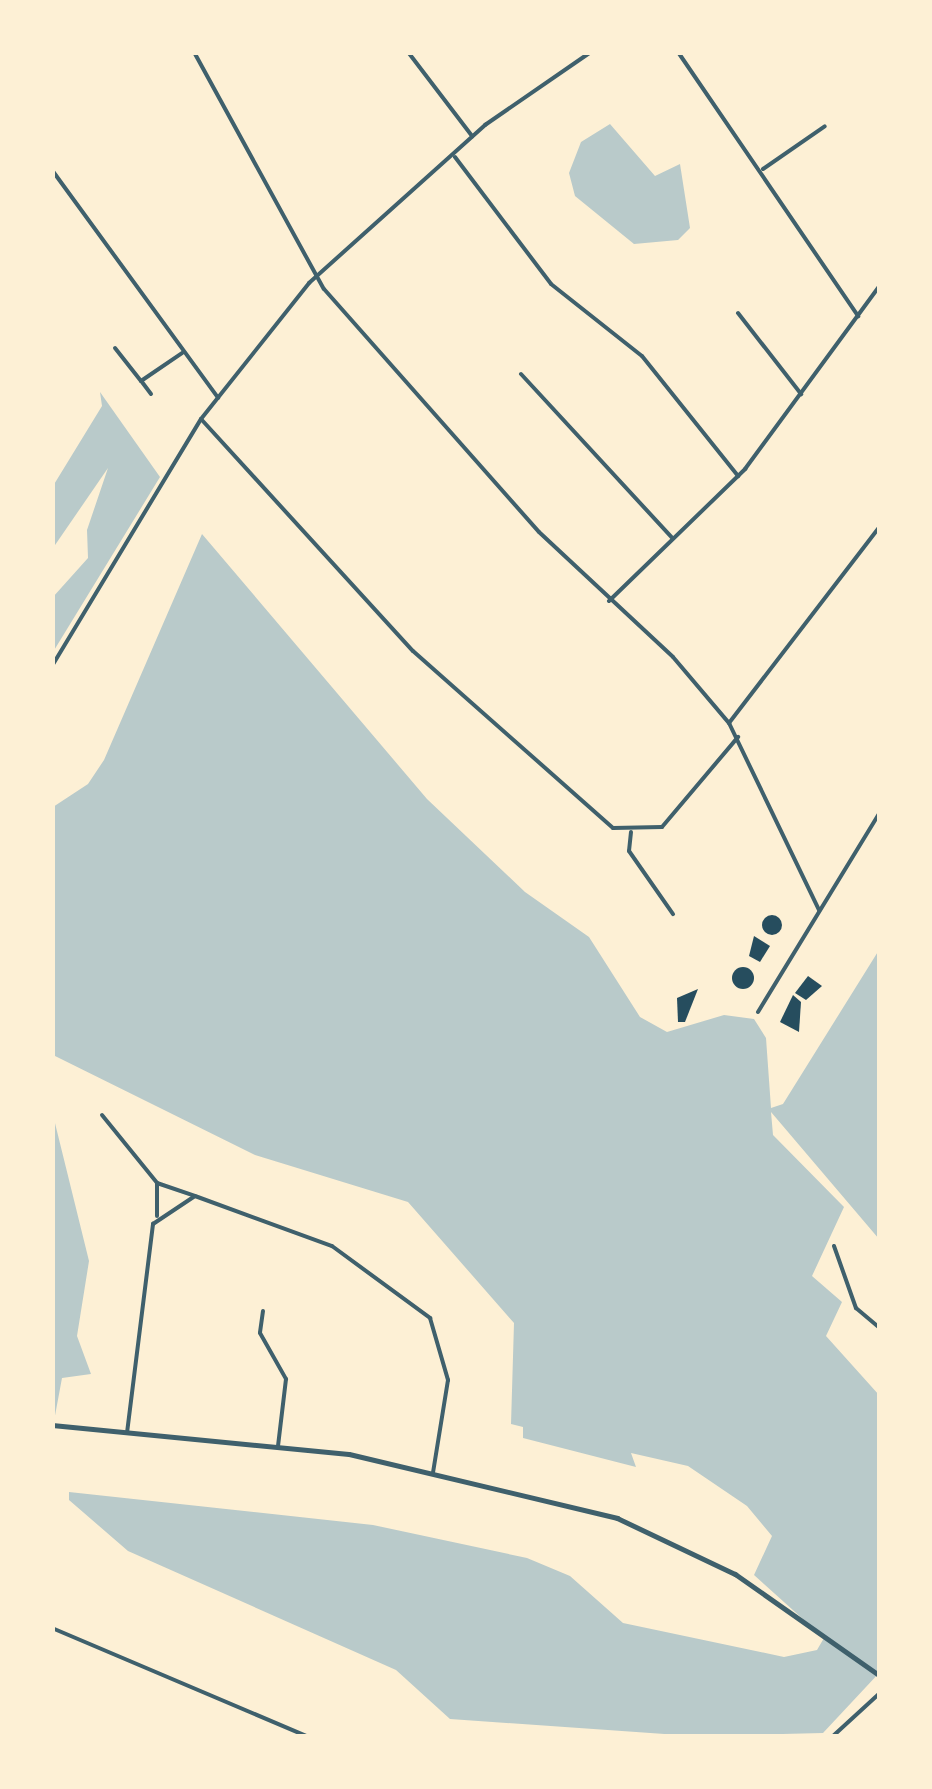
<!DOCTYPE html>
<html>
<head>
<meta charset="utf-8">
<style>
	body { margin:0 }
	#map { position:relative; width:932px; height:1789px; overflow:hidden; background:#fdf0d5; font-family:"Nunito Sans",sans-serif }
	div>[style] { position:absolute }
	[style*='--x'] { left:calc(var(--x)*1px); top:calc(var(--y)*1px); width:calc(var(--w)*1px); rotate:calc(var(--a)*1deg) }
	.green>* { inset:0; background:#b9caca }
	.building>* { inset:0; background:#264d5e }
	.round { border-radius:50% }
	.minor>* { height:4px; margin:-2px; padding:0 2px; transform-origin:2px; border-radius:2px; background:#3f606c }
	.tertiary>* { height:5px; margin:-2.5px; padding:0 2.5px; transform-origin:2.5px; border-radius:2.5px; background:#3f606c }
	span { translate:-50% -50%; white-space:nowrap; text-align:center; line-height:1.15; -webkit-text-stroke:9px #fdf0d5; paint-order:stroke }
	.frame { position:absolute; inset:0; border:55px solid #fdf0d5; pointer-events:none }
</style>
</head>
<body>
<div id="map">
	<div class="green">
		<i style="clip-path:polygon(610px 124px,655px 176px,680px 164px,690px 228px,678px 240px,634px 244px,575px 196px,569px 173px,581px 142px)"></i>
		<i style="clip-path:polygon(100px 392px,160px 477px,53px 652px,53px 597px,88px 558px,87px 530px,108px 468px,53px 548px,53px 486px,102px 406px)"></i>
		<i style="clip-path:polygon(202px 534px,427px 799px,525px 892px,589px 937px,640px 1017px,667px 1032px,724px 1015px,754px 1019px,766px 1038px,771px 1108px,783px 1104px,879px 950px,879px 1239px,771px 1112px,773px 1135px,844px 1207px,812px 1276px,842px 1302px,826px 1336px,879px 1395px,880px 1672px,823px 1733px,693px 1736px,450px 1719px,396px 1670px,128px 1551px,69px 1500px,69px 1492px,373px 1525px,527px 1558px,570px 1576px,623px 1623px,784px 1657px,817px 1650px,824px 1638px,754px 1575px,772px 1536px,747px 1506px,688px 1466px,631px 1453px,636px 1467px,523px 1438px,523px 1427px,511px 1424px,514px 1323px,408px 1202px,255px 1155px,53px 1055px,53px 807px,88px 784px,104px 760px)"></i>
		<i style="clip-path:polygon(53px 1115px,89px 1261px,77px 1336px,91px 1374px,62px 1378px,54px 1421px)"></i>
	</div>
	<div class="building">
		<i class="round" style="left:762px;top:915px;width:20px;height:20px"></i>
		<i style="clip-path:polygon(754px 936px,770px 946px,760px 962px,749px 956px)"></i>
		<i class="round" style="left:732px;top:967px;width:22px;height:22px"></i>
		<i style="clip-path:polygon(808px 976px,822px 986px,806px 1000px,795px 993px)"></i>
		<i style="clip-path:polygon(698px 989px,685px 1022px,678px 1022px,677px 998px)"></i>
		<i style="clip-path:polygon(793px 995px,801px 1002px,799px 1032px,780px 1022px)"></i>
	</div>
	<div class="minor">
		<i style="--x:194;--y:52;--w:270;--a:61.3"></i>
		<i style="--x:324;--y:289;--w:324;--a:48.5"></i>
		<i style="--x:539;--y:532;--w:183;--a:43"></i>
		<i style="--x:673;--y:657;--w:87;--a:49.7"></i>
		<i style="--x:729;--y:723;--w:208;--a:64.3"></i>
		<i style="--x:408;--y:52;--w:106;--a:52.7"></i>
		<i style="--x:678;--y:52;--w:320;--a:55.7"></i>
		<i style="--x:455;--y:157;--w:159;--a:52.9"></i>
		<i style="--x:551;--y:284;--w:116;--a:38.4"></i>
		<i style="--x:642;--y:356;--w:154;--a:51.3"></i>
		<i style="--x:763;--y:169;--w:75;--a:-34.7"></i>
		<i style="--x:52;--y:170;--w:282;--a:53.9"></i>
		<i style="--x:738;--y:313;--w:103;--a:52.1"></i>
		<i style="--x:115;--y:348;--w:42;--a:51.8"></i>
		<i style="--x:141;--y:381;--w:50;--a:-34.3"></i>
		<i style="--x:521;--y:374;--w:224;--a:47.3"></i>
		<i style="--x:142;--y:382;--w:15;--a:53"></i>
		<i style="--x:201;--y:419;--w:314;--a:47.6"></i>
		<i style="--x:413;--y:651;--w:267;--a:41.5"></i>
		<i style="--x:613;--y:828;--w:49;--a:-1.2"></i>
		<i style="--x:662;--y:827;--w:118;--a:-49.8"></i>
		<i style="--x:609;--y:601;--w:190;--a:-44.1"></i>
		<i style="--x:745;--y:469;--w:228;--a:-53.7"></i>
		<i style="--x:52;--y:666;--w:288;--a:-58.9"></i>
		<i style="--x:201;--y:419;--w:174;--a:-51.5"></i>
		<i style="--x:309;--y:283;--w:237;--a:-41.9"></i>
		<i style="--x:485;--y:125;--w:129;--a:-34.6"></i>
		<i style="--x:729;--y:723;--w:248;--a:-52.5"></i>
		<i style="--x:631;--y:832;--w:19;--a:96"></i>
		<i style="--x:629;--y:851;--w:77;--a:55.1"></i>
		<i style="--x:758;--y:1012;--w:234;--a:-58.6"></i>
		<i style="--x:102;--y:1115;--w:87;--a:51"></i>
		<i style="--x:157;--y:1183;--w:40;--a:18.9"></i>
		<i style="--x:157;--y:1216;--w:33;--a:-90"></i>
		<i style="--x:834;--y:1246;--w:66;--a:70.5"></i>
		<i style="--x:856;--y:1308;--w:31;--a:40"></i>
		<i style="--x:263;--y:1311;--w:22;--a:98"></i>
		<i style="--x:260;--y:1333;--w:53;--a:60.5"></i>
		<i style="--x:286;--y:1379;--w:67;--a:96.8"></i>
		<i style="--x:127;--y:1433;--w:211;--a:-82.9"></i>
		<i style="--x:153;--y:1224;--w:50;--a:-33.7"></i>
		<i style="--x:195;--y:1196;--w:146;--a:20.1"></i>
		<i style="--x:332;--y:1246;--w:122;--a:36.3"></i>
		<i style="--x:430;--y:1318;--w:65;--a:73.8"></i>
		<i style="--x:448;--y:1380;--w:94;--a:99.2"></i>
		<i style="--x:52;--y:1628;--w:276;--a:23"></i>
		<i style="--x:833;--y:1736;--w:64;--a:-42.5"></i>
	</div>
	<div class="tertiary">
		<i style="--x:52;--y:1425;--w:298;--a:5.6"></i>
		<i style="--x:349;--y:1454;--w:276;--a:13.4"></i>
		<i style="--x:617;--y:1518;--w:131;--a:25.4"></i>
		<i style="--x:735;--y:1574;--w:177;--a:35.1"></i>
	</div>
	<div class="frame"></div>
</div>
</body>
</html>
